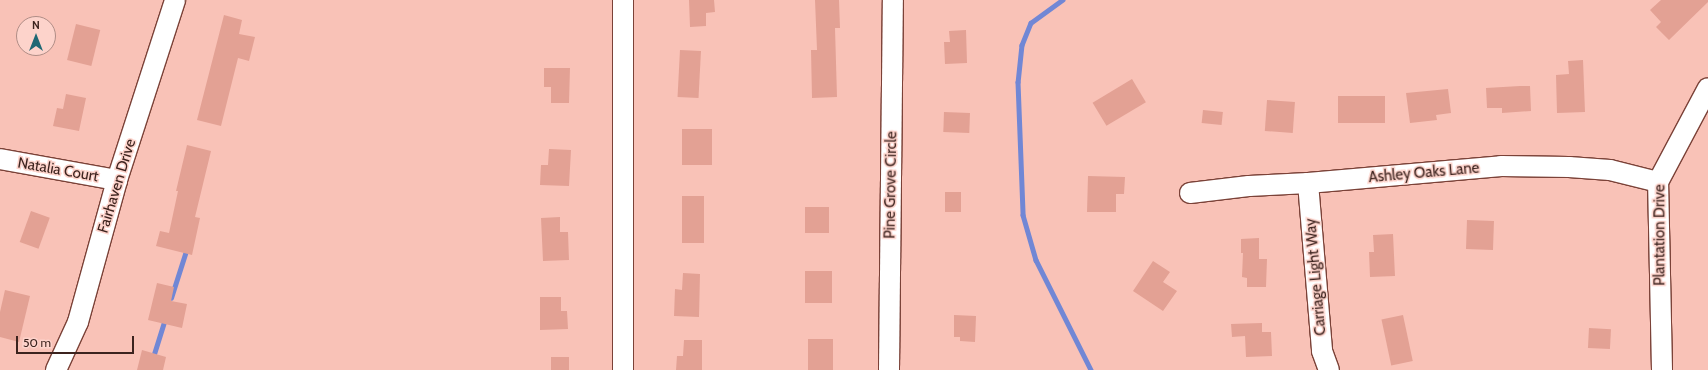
<!DOCTYPE html>
<html>
<head>
<meta charset="utf-8">
<style>
	body { margin:0 }
	#map { position:relative; width:1708px; height:370px; overflow:hidden; background:#f9c2b7; font-family:Cabin,sans-serif }
	div>[style] { position:absolute }
	[style*='--x'] { left:calc(var(--x)*1px); top:calc(var(--y)*1px); width:calc(var(--w)*1px); rotate:calc(var(--a)*1deg) }
	.stream>* { height:4.5px; margin:-2.25px; padding:0 2.25px; transform-origin:2.25px; border-radius:2.25px; background:#7187d5 }
	.building>* { inset:0; background:#e3a194; transform-origin:0 0 }
	.roads { filter:drop-shadow(1px 0 #7b4238) drop-shadow(-1px 0 #7b4238) drop-shadow(0 1px #7b4238) drop-shadow(0 -1px #7b4238) }
	.minor>* { height:20px; margin:-10px; padding:0 10px; transform-origin:10px; border-radius:10px; background:#fff }
	span { translate:-50% -50%; white-space:nowrap; text-align:center; line-height:1.15; -webkit-text-stroke:3px #fdd3cb; paint-order:stroke }
	.street-label { font-size:15px; color:#3c231e }
	.north { position:absolute; left:16px; top:16px; width:40px; height:40px; box-sizing:border-box; background:#fdd3cb; border:1px solid #b08d86; border-radius:50%; rotate:0deg; font-size:11px; font-weight:700; line-height:16px; text-align:center; color:#3c231e }
	.north::after { content:''; display:block; margin:auto; width:14px; height:18px; background:#1f6874; clip-path:polygon(50% 0,100% 100%,50% 72%,0 100%) }
	.scale { position:absolute; left:16px; top:336px; width:118px; height:18px; box-sizing:border-box; border:2px solid #3c231e; border-top:0; padding-left:5px; font-size:12px; line-height:14px; white-space:nowrap; color:#3c231e; -webkit-text-stroke:3px #fdd3cb; paint-order:stroke }
</style>
</head>
<body>
<div id="map">
	<div class="stream">
		<i style="--x:1063;--y:0;--w:39;--a:144"></i>
		<i style="--x:1031;--y:23;--w:24;--a:112"></i>
		<i style="--x:1022;--y:45;--w:37;--a:96"></i>
		<i style="--x:1018;--y:82;--w:133;--a:87.8"></i>
		<i style="--x:1023;--y:215;--w:47;--a:73.9"></i>
		<i style="--x:1036;--y:260;--w:123;--a:63.4"></i>
		<i style="--x:171;--y:298;--w:52;--a:-72.3"></i>
		<i style="--x:149;--y:370;--w:53;--a:-72.6"></i>
	</div>
	<div class="building">
		<i style="clip-path:polygon(689px 0,714px 0,715px 12px,706px 13px,706px 26px,690px 27px)"></i>
		<i style="clip-path:polygon(815px 0,839px 0,840px 28px,835px 28px,837px 97px,812px 98px,811px 50px,817px 50px)"></i>
		<i style="clip-path:polygon(1661px 0,1708px 0,1708px 2px,1669px 40px,1656px 27px,1661px 22px,1650px 10px)"></i>
		<i style="clip-path:polygon(224px 15px,242px 20px,239px 34px,255px 37px,249px 61px,238px 58px,221px 126px,197px 120px)"></i>
		<i style="left:76px;top:24px;width:25px;height:37px;rotate:14deg"></i>
		<i style="clip-path:polygon(966px 30px,967px 63px,945px 64px,944px 42px,950px 42px,949px 31px)"></i>
		<i style="left:680px;top:50px;width:21px;height:47px;rotate:3deg"></i>
		<i style="clip-path:polygon(1583px 60px,1585px 112px,1557px 113px,1556px 75px,1569px 74px,1568px 61px)"></i>
		<i style="clip-path:polygon(544px 68px,570px 68px,569px 103px,551px 103px,551px 87px,544px 87px)"></i>
		<i style="left:1132px;top:79px;width:27px;height:46px;rotate:59deg"></i>
		<i style="clip-path:polygon(1520px 86px,1530px 86px,1531px 111px,1502px 113px,1502px 108px,1487px 108px,1486px 88px)"></i>
		<i style="clip-path:polygon(1448px 89px,1451px 113px,1436px 115px,1437px 120px,1410px 123px,1406px 93px)"></i>
		<i style="clip-path:polygon(66px 94px,86px 98px,79px 131px,53px 126px,57px 108px,63px 109px)"></i>
		<i style="left:1385px;top:96px;width:27px;height:47px;rotate:90deg"></i>
		<i style="left:1267px;top:100px;width:28px;height:31px;rotate:4deg"></i>
		<i style="left:1203px;top:110px;width:20px;height:13px;rotate:6deg"></i>
		<i style="left:944px;top:112px;width:26px;height:20px;rotate:2deg"></i>
		<i style="left:682px;top:129px;width:30px;height:36px"></i>
		<i style="clip-path:polygon(187px 145px,211px 151px,195px 217px,200px 218px,192px 255px,156px 246px,160px 231px,169px 233px,178px 191px,176px 191px)"></i>
		<i style="clip-path:polygon(549px 149px,571px 150px,569px 186px,540px 185px,541px 165px,548px 165px)"></i>
		<i style="clip-path:polygon(1088px 176px,1125px 177px,1124px 194px,1116px 194px,1116px 212px,1087px 212px)"></i>
		<i style="left:945px;top:192px;width:16px;height:20px"></i>
		<i style="left:682px;top:196px;width:22px;height:47px"></i>
		<i style="left:805px;top:207px;width:24px;height:26px"></i>
		<i style="left:31px;top:211px;width:20px;height:33px;rotate:20deg"></i>
		<i style="clip-path:polygon(560px 217px,560px 232px,568px 232px,569px 260px,543px 261px,541px 218px)"></i>
		<i style="left:1467px;top:220px;width:27px;height:29px;rotate:2deg"></i>
		<i style="clip-path:polygon(1393px 234px,1395px 276px,1370px 277px,1369px 252px,1374px 252px,1373px 235px)"></i>
		<i style="clip-path:polygon(1259px 238px,1259px 259px,1267px 259px,1266px 287px,1247px 287px,1247px 278px,1242px 277px,1243px 253px,1241px 253px,1241px 239px)"></i>
		<i style="clip-path:polygon(1153px 261px,1170px 272px,1163px 282px,1177px 291px,1163px 311px,1133px 291px)"></i>
		<i style="left:805px;top:271px;width:27px;height:32px"></i>
		<i style="clip-path:polygon(683px 273px,700px 274px,699px 317px,674px 316px,675px 289px,682px 290px)"></i>
		<i style="clip-path:polygon(157px 283px,174px 287px,171px 301px,187px 304px,182px 328px,148px 320px)"></i>
		<i style="clip-path:polygon(5px 290px,30px 296px,19px 342px,0 337px,0 312px)"></i>
		<i style="clip-path:polygon(540px 297px,561px 297px,561px 311px,567px 311px,568px 329px,540px 330px)"></i>
		<i style="clip-path:polygon(954px 315px,976px 316px,975px 342px,960px 341px,960px 337px,954px 337px)"></i>
		<i style="left:1403px;top:315px;width:47px;height:22px;rotate:78deg"></i>
		<i style="clip-path:polygon(1262px 323px,1262px 332px,1271px 332px,1272px 356px,1246px 357px,1245px 336px,1232px 337px,1231px 324px)"></i>
		<i style="left:1589px;top:328px;width:22px;height:20px;rotate:3deg"></i>
		<i style="left:808px;top:339px;width:25px;height:31px"></i>
		<i style="clip-path:polygon(684px 340px,702px 340px,702px 370px,676px 370px,677px 356px,683px 356px)"></i>
		<i style="clip-path:polygon(142px 350px,166px 357px,163px 370px,137px 370px)"></i>
		<i style="left:551px;top:357px;width:18px;height:13px"></i>
	</div>
	<div class="roads">
		<div class="minor">
			<i style="--x:623;--y:0;--w:370;--a:90"></i>
			<i style="--x:0;--y:159;--w:119;--a:10.2"></i>
			<i style="--x:1308;--y:183;--w:169;--a:85.2"></i>
			<i style="--x:1322;--y:351;--w:20;--a:70"></i>
			<i style="--x:1190;--y:193;--w:59;--a:-6.8"></i>
			<i style="--x:1249;--y:186;--w:59;--a:-2.9"></i>
			<i style="--x:1308;--y:183;--w:194;--a:-5"></i>
			<i style="--x:1501;--y:166;--w:68;--a:0.8"></i>
			<i style="--x:1569;--y:167;--w:41;--a:4.2"></i>
			<i style="--x:1610;--y:170;--w:49;--a:14"></i>
			<i style="--x:56;--y:370;--w:53;--a:-65.4"></i>
			<i style="--x:78;--y:322;--w:147;--a:-74.6"></i>
			<i style="--x:117;--y:180;--w:189;--a:-72.1"></i>
			<i style="--x:889;--y:370;--w:370;--a:-89.4"></i>
			<i style="--x:1662;--y:370;--w:188;--a:-91.2"></i>
			<i style="--x:1658;--y:182;--w:106;--a:-62"></i>
		</div>
	</div>
	<div class="street-label">
		<span style="left:58px;top:170px;rotate:10deg">Natalia Court</span>
		<span style="left:1424px;top:173px;rotate:-5deg">Ashley Oaks Lane</span>
		<span style="left:891px;top:185px;rotate:-89deg">Pine Grove Circle</span>
		<span style="left:117px;top:186px;rotate:-73deg">Fairhaven Drive</span>
		<span style="left:1660px;top:235px;rotate:-90deg">Plantation Drive</span>
		<span style="left:1316px;top:277px;rotate:-95deg">Carriage Light Way</span>
	</div>
	<div class="north">N</div>
	<div class="scale">50 m</div>
</div>
</body>
</html>
